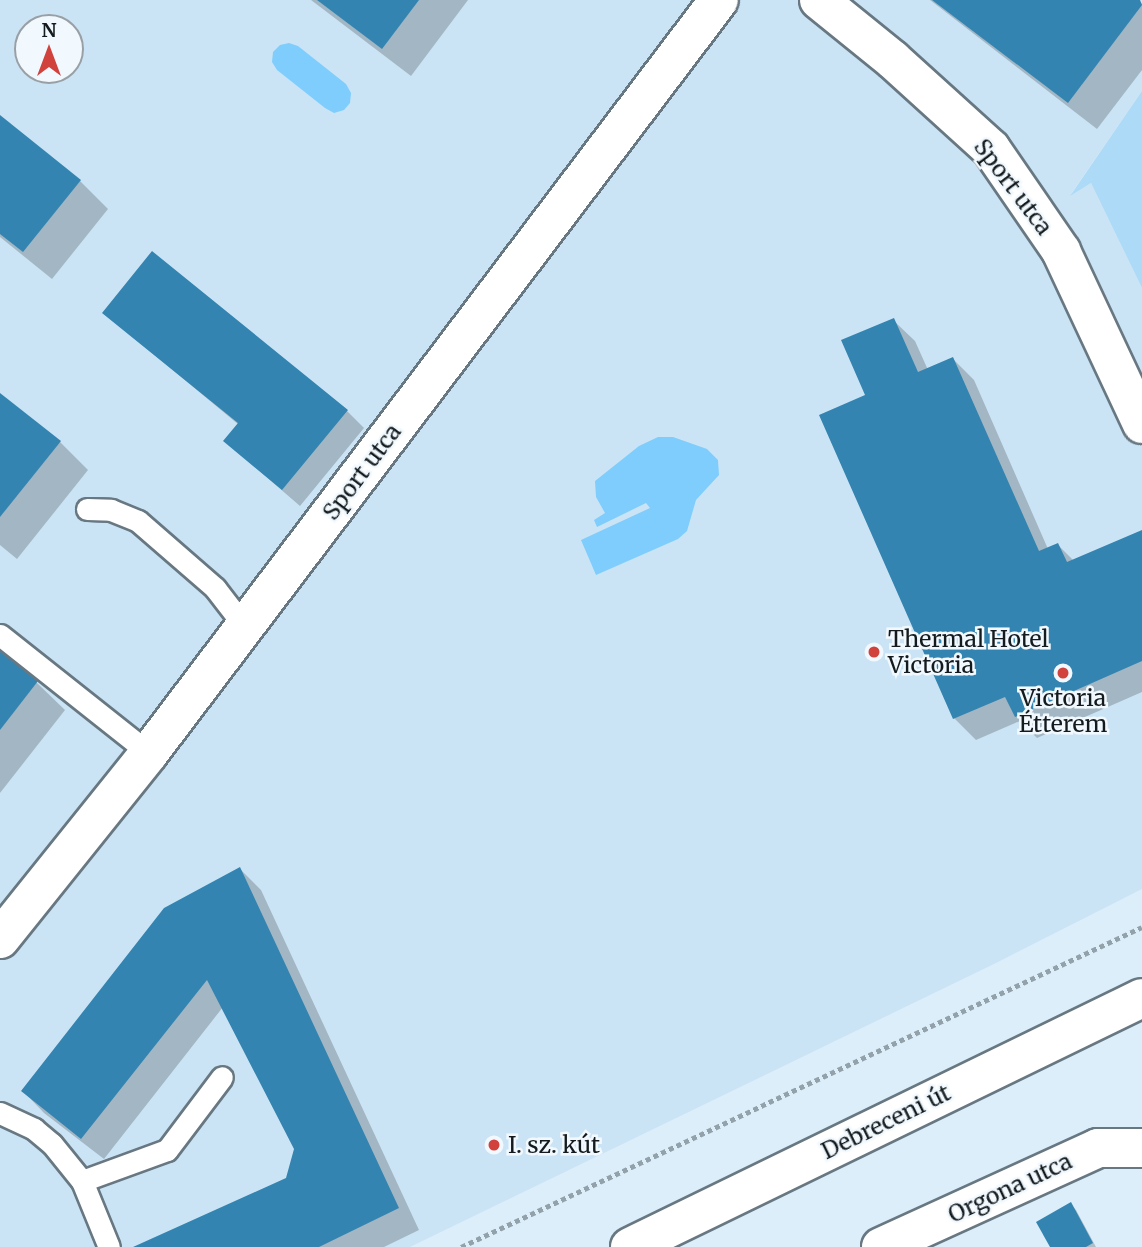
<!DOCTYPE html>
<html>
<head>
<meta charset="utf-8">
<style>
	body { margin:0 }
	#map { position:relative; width:1142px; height:1247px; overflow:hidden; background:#dceefa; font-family:Merriweather,serif }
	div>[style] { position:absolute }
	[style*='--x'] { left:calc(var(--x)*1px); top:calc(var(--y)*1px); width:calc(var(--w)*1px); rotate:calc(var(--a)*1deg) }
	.built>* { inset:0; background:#cbe4f5 }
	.green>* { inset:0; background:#addaf6 }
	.water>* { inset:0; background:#7ecdfc }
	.shadow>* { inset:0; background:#0003 }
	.building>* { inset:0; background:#3384b0 }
	.path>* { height:4.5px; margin-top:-2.25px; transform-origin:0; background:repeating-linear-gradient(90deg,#93a1aa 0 5px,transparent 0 8.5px) }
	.roads { filter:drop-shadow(2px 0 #687882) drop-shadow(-2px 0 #687882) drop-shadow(0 2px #687882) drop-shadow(0 -2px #687882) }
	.service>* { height:21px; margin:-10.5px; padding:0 10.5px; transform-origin:10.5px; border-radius:10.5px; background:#fff }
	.minor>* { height:38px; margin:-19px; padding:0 19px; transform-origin:19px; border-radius:19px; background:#fff }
	.tertiary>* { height:38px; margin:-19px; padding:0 19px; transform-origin:19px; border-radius:19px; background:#fff }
	.dots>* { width:19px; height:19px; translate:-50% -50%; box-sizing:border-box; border:4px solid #f2f9fe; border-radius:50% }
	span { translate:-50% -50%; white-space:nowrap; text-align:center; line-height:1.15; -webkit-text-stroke:5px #f2f9fe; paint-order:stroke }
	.street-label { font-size:23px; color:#141b1f }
	.poi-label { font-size:23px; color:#141b1f }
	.left { translate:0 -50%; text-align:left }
	.north { position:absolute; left:14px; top:14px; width:70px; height:70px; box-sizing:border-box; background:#f2f9fe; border:2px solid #99a0a5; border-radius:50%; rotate:0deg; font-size:19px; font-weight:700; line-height:28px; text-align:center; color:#141b1f }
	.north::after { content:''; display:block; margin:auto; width:24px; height:32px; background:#d1423d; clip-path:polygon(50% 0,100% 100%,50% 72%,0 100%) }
</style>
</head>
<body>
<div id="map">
	<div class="built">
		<i style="clip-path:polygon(evenodd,0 0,1142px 0,1142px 91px,1071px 194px,1091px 183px,1142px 288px,1142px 889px,996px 963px,410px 1247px,0 1247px,0 0,28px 28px,70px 28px,70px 70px,28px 70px,28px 28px)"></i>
	</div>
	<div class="green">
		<i style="clip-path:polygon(1142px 91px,1142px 288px,1091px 183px,1070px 196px)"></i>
	</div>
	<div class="water">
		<i style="clip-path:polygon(289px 43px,298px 46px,346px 84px,351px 93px,350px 103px,344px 110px,334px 113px,325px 108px,277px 70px,272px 62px,273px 52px,280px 45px)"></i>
		<i style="clip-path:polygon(658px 437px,673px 437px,707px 449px,718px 460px,719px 475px,696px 500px,687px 531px,678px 539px,596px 575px,581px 540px,650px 508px,646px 503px,597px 527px,594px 520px,605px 513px,596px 497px,595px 481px,639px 446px)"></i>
	</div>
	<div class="shadow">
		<i style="clip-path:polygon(311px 0,468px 0,411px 76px)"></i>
		<i style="clip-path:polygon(930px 0,1137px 0,1142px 4px,1142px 70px,1097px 129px)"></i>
		<i style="clip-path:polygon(0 117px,80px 181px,108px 209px,52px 279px,0 237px)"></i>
		<i style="clip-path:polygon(104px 313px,347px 411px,364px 428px,300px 506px,225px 441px,239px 425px)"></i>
		<i style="clip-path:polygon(893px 320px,915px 341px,928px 370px,953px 359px,974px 380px,1048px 549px,1058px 545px,1074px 561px,1142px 532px,1142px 692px,1037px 738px,1020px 721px,976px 740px,954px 718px,868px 396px)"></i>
		<i style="clip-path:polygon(0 395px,60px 442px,88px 470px,17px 559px,0 545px)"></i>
		<i style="clip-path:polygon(0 653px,37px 683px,65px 710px,0 793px)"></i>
		<i style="clip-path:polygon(240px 869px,261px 890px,419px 1230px,384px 1247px,137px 1247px,288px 1179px,296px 1149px,223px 1007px,104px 1159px,44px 1113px,23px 1091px)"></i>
		<i style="clip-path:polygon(1071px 1205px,1076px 1210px,1096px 1247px,1052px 1247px)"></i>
	</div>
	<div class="building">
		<i style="clip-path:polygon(317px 0,419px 0,382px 49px)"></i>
		<i style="clip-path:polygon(932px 0,1140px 0,1142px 5px,1068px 103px)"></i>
		<i style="clip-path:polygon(0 115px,81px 180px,23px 252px,0 234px)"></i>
		<i style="clip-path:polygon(152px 251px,348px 410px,282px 490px,223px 441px,238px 423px,102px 313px)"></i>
		<i style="clip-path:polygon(894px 318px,918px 372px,953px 357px,1039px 551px,1058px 543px,1067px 562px,1142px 530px,1142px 661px,1015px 717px,1005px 697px,953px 719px,819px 415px,865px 395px,841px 340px)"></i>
		<i style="clip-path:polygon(0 393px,61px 441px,0 517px)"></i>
		<i style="clip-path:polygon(0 651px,38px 681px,0 730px)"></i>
		<i style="clip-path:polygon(240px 867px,399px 1208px,319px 1247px,133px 1247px,286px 1178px,294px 1149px,207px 980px,81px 1139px,21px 1091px,164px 908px)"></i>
		<i style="clip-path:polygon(1071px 1202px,1093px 1243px,1086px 1247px,1050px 1247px,1036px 1222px)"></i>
	</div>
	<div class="path">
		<i style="--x:461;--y:1247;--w:752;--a:-25.17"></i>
	</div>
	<div class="roads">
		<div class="service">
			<i style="--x:87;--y:509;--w:24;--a:2"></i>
			<i style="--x:111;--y:510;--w:29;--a:22"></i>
			<i style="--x:138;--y:521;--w:102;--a:41"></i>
			<i style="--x:215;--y:588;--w:49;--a:52.4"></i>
			<i style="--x:0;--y:635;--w:190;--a:38.4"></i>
			<i style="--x:0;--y:1113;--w:38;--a:25"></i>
			<i style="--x:34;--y:1129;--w:23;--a:40"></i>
			<i style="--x:52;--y:1144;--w:48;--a:51"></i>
			<i style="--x:82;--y:1181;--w:71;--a:67.8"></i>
			<i style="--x:82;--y:1181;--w:90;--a:-20"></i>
			<i style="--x:167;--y:1150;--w:91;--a:-53"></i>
		</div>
		<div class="minor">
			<i style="--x:819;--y:0;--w:95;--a:39"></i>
			<i style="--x:893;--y:60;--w:132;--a:42.2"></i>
			<i style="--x:991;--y:149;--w:124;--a:55.5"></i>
			<i style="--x:1061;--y:251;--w:191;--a:64.9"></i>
			<i style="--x:0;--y:939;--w:238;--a:-51.3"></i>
			<i style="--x:149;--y:753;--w:944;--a:-52.88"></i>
			<i style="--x:881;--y:1247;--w:239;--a:-24.5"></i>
			<i style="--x:1098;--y:1148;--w:44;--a:0"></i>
		</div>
		<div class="tertiary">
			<i style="--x:630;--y:1247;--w:569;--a:-25.93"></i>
		</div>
	</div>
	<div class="dots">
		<i style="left:874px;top:652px;background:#d1423d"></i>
		<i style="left:1063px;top:673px;background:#d1423d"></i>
		<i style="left:494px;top:1145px;background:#d1423d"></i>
	</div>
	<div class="street-label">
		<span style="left:1013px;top:187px;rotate:53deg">Sport utca</span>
		<span style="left:362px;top:472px;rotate:-53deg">Sport utca</span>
		<span style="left:886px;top:1122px;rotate:-26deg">Debreceni út</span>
		<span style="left:1010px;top:1188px;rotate:-25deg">Orgona utca</span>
	</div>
	<div class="poi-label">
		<span class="left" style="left:888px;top:652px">Thermal Hotel<br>Victoria</span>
		<span style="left:1063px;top:711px">Victoria<br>Étterem</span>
		<span class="left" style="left:508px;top:1145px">I. sz. kút</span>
	</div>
	<div class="north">N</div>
</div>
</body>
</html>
